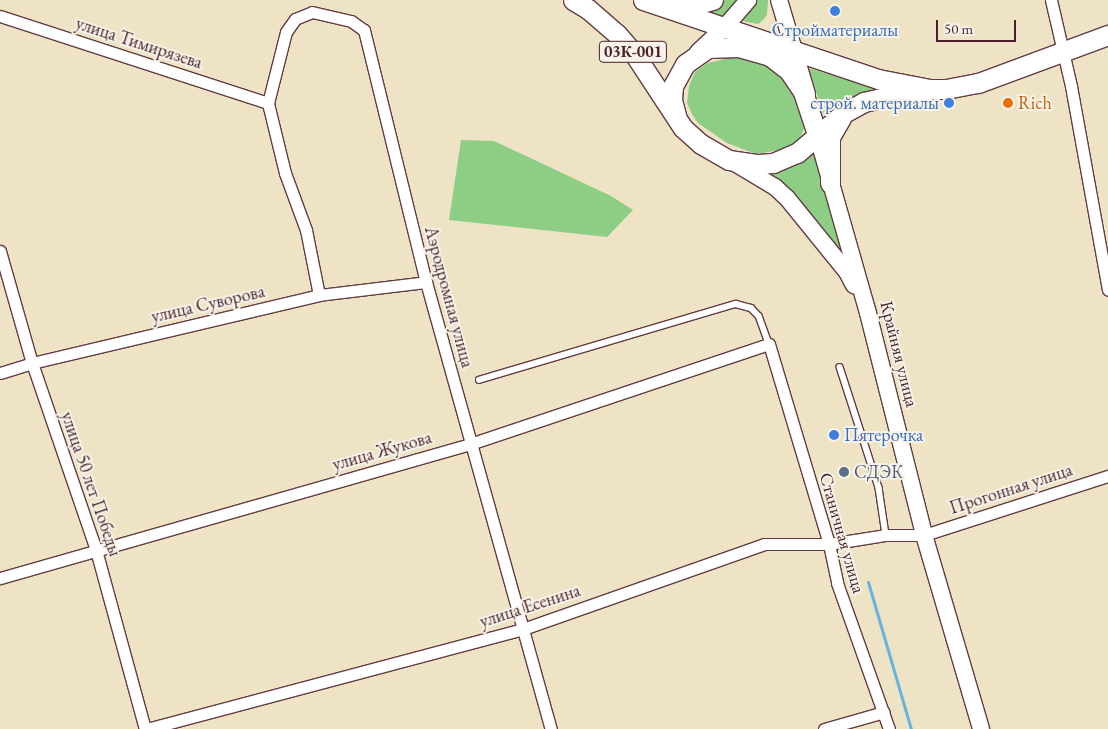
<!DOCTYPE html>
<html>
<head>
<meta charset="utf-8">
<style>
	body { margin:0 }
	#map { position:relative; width:1108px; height:729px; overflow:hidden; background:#eee3c5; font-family:"EB Garamond",serif }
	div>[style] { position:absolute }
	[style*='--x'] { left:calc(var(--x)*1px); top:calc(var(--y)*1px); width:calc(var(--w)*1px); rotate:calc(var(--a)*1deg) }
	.green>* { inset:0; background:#8dcd84 }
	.stream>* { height:3px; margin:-1.5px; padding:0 1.5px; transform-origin:1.5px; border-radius:1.5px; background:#68b2e0 }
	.roads { filter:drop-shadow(1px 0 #633c42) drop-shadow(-1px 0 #633c42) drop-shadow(0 1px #633c42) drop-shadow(0 -1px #633c42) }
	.lane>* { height:5.5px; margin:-2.75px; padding:0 2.75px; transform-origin:2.75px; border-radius:2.75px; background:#fff }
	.street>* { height:11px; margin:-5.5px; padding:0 5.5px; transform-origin:5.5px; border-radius:5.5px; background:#fff }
	.secondary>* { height:16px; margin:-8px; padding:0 8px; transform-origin:8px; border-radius:8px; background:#fff }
	.primary>* { height:19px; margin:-9.5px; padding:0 9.5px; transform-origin:9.5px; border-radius:9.5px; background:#fff }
	.dots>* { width:14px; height:14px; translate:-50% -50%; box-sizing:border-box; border:2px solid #f7f3e8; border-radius:50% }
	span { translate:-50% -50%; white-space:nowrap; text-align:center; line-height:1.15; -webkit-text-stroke:4px #f7f3e8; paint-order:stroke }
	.shield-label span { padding:1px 4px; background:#f7f3e8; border:1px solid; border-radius:4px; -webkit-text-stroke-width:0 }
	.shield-label { font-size:16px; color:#4a1f2b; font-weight:700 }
	.shop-label { font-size:18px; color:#366cbe }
	.right { translate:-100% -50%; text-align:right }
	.left { translate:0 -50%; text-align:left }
	.street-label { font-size:18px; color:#4a1f2b }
	.food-label { font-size:18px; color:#c56008 }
	.service-label { font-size:18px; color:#4e5e75 }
	.scale { position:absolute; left:936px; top:20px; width:80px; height:22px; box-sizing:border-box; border:2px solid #4a1f2b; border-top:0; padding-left:6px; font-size:15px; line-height:18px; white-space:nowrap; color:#4a1f2b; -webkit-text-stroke:4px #f7f3e8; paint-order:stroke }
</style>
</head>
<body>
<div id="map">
	<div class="green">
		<i style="clip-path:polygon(721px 0,745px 0,728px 19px,698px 9px)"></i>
		<i style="clip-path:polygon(754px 0,768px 0,767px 15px,763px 20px,758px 24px,737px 20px)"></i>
		<i style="clip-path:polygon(742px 55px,762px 58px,794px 87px,806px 124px,800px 138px,791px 148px,756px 154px,727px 143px,698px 123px,692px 114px,687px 103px,689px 86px,695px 72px,708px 63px)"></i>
		<i style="clip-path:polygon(808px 68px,876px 88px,856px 95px,845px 103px,826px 122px)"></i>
		<i style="clip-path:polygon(461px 140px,494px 141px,611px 196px,633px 210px,607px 237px,449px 220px)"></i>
		<i style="clip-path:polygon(817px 149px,853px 273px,802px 203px,770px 174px,803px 161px)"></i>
	</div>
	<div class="stream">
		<i style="--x:868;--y:582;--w:153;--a:73.7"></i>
	</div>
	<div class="roads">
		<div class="lane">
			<i style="--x:840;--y:367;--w:127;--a:72.1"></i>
			<i style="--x:879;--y:488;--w:48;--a:81.5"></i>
			<i style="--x:479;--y:380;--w:268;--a:-16.5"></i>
			<i style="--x:736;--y:304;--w:16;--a:15"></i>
			<i style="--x:751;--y:308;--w:11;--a:45"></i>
			<i style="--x:759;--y:316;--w:30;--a:70"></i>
		</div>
		<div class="street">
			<i style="--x:1051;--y:0;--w:88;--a:76.9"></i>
			<i style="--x:1071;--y:86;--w:207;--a:79.7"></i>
			<i style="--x:0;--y:16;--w:282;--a:18"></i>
			<i style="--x:0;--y:251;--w:116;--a:74.1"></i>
			<i style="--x:32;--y:363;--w:198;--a:71.1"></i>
			<i style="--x:96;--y:550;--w:186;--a:74.7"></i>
			<i style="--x:319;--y:295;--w:66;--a:-101.3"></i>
			<i style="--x:306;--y:230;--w:61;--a:-110.2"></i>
			<i style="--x:285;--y:173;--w:72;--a:-103.7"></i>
			<i style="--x:268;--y:103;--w:73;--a:-75.8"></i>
			<i style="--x:286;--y:32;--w:16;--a:-55"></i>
			<i style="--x:295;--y:19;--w:18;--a:-22"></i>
			<i style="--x:312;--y:12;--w:40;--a:13"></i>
			<i style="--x:351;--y:21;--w:16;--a:35"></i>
			<i style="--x:364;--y:30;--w:260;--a:76.2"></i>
			<i style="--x:426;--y:282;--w:464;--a:74.4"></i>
			<i style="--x:0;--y:373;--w:34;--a:-17"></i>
			<i style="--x:32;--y:363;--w:295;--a:-13.3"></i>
			<i style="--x:319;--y:295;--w:108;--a:-6.9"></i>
			<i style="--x:0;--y:578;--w:489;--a:-15.9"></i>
			<i style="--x:470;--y:444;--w:315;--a:-18.5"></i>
			<i style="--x:769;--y:344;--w:209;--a:73.3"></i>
			<i style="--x:829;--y:544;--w:40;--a:78"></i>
			<i style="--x:837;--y:583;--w:155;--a:70.4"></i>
			<i style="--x:147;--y:729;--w:389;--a:-14.9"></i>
			<i style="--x:523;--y:629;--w:256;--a:-19.4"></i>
			<i style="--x:764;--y:544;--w:65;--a:0"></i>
			<i style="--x:829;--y:544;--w:58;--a:-9"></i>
			<i style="--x:886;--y:535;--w:38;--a:0"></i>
			<i style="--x:924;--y:535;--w:193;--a:-17.8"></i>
			<i style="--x:824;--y:729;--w:62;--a:-15.8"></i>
		</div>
		<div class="secondary">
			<i style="--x:779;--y:0;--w:98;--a:73.4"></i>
			<i style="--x:698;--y:52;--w:35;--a:-43"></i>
			<i style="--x:724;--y:28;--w:37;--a:-49"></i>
			<i style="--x:817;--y:134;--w:186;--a:74.1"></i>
			<i style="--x:868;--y:313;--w:229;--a:75.8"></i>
			<i style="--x:924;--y:535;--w:202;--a:73.6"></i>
			<i style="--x:733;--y:162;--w:49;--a:30.8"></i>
			<i style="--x:775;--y:187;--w:16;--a:43"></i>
			<i style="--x:787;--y:198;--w:95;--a:51"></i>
			<i style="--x:847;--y:272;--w:15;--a:62"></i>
		</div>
		<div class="primary">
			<i style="--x:573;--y:0;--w:17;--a:31"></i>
			<i style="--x:588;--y:9;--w:38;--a:41"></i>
			<i style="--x:617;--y:34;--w:28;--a:49"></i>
			<i style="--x:635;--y:55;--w:87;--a:56.7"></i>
			<i style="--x:683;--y:128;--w:24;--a:42"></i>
			<i style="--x:701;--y:144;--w:32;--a:30"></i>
			<i style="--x:729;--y:160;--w:29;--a:8"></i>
			<i style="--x:758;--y:164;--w:15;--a:-4"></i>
			<i style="--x:773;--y:163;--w:26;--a:-23"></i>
			<i style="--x:797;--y:153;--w:62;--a:-40.4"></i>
			<i style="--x:844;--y:113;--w:23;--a:-29"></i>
			<i style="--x:864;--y:102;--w:23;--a:-13"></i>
			<i style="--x:886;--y:97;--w:35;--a:-2"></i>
			<i style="--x:643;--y:0;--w:248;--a:18.6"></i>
			<i style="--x:878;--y:79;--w:53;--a:10.9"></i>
			<i style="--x:930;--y:89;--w:16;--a:0"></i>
			<i style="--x:946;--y:89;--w:33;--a:-11"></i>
			<i style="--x:978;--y:83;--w:139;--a:-20.3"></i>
			<i style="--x:673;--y:6;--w:13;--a:4"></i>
			<i style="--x:686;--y:7;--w:28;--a:-15"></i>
			<i style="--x:676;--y:115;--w:16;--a:-105"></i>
			<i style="--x:672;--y:100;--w:14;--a:-86"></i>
			<i style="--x:673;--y:86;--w:25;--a:-61"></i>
			<i style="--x:685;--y:64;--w:28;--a:-35"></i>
			<i style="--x:708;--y:48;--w:31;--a:-2"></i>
			<i style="--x:739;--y:47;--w:32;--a:16"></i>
			<i style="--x:770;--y:56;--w:24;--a:38"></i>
			<i style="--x:789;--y:71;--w:25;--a:56"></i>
			<i style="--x:803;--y:92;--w:44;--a:71.6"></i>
			<i style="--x:830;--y:183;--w:46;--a:-90"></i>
			<i style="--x:830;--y:137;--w:22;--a:-60"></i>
		</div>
	</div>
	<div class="dots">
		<i style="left:835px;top:11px;background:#3f7fe0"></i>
		<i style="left:949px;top:103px;background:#3f7fe0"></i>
		<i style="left:1008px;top:103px;background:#e8710a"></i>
		<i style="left:834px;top:435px;background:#3f7fe0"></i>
		<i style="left:844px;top:472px;background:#5c6f8a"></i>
	</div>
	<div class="shield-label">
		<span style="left:633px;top:52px">03К-001</span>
	</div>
	<div class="shop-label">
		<span style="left:835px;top:30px">Стройматериалы</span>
		<span class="right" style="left:939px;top:103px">строй. материалы</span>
		<span class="left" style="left:844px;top:435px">Пятерочка</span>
	</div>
	<div class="street-label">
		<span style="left:139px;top:43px;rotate:18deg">улица Тимирязева</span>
		<span style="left:449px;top:297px;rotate:75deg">Аэродромная улица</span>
		<span style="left:208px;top:304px;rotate:-13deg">улица Суворова</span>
		<span style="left:899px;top:354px;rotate:76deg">Крайняя улица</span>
		<span style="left:382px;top:451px;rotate:-16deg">улица Жукова</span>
		<span style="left:91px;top:484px;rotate:71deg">улица 50 лет Победы</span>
		<span style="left:1011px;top:489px;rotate:-18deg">Прогонная улица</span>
		<span style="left:842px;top:533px;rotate:74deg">Станичная улица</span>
		<span style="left:530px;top:606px;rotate:-18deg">улица Есенина</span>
	</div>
	<div class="food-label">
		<span class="left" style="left:1018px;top:103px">Rich</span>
	</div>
	<div class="service-label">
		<span class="left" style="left:854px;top:472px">СДЭК</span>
	</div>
	<div class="scale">50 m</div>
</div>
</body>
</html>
